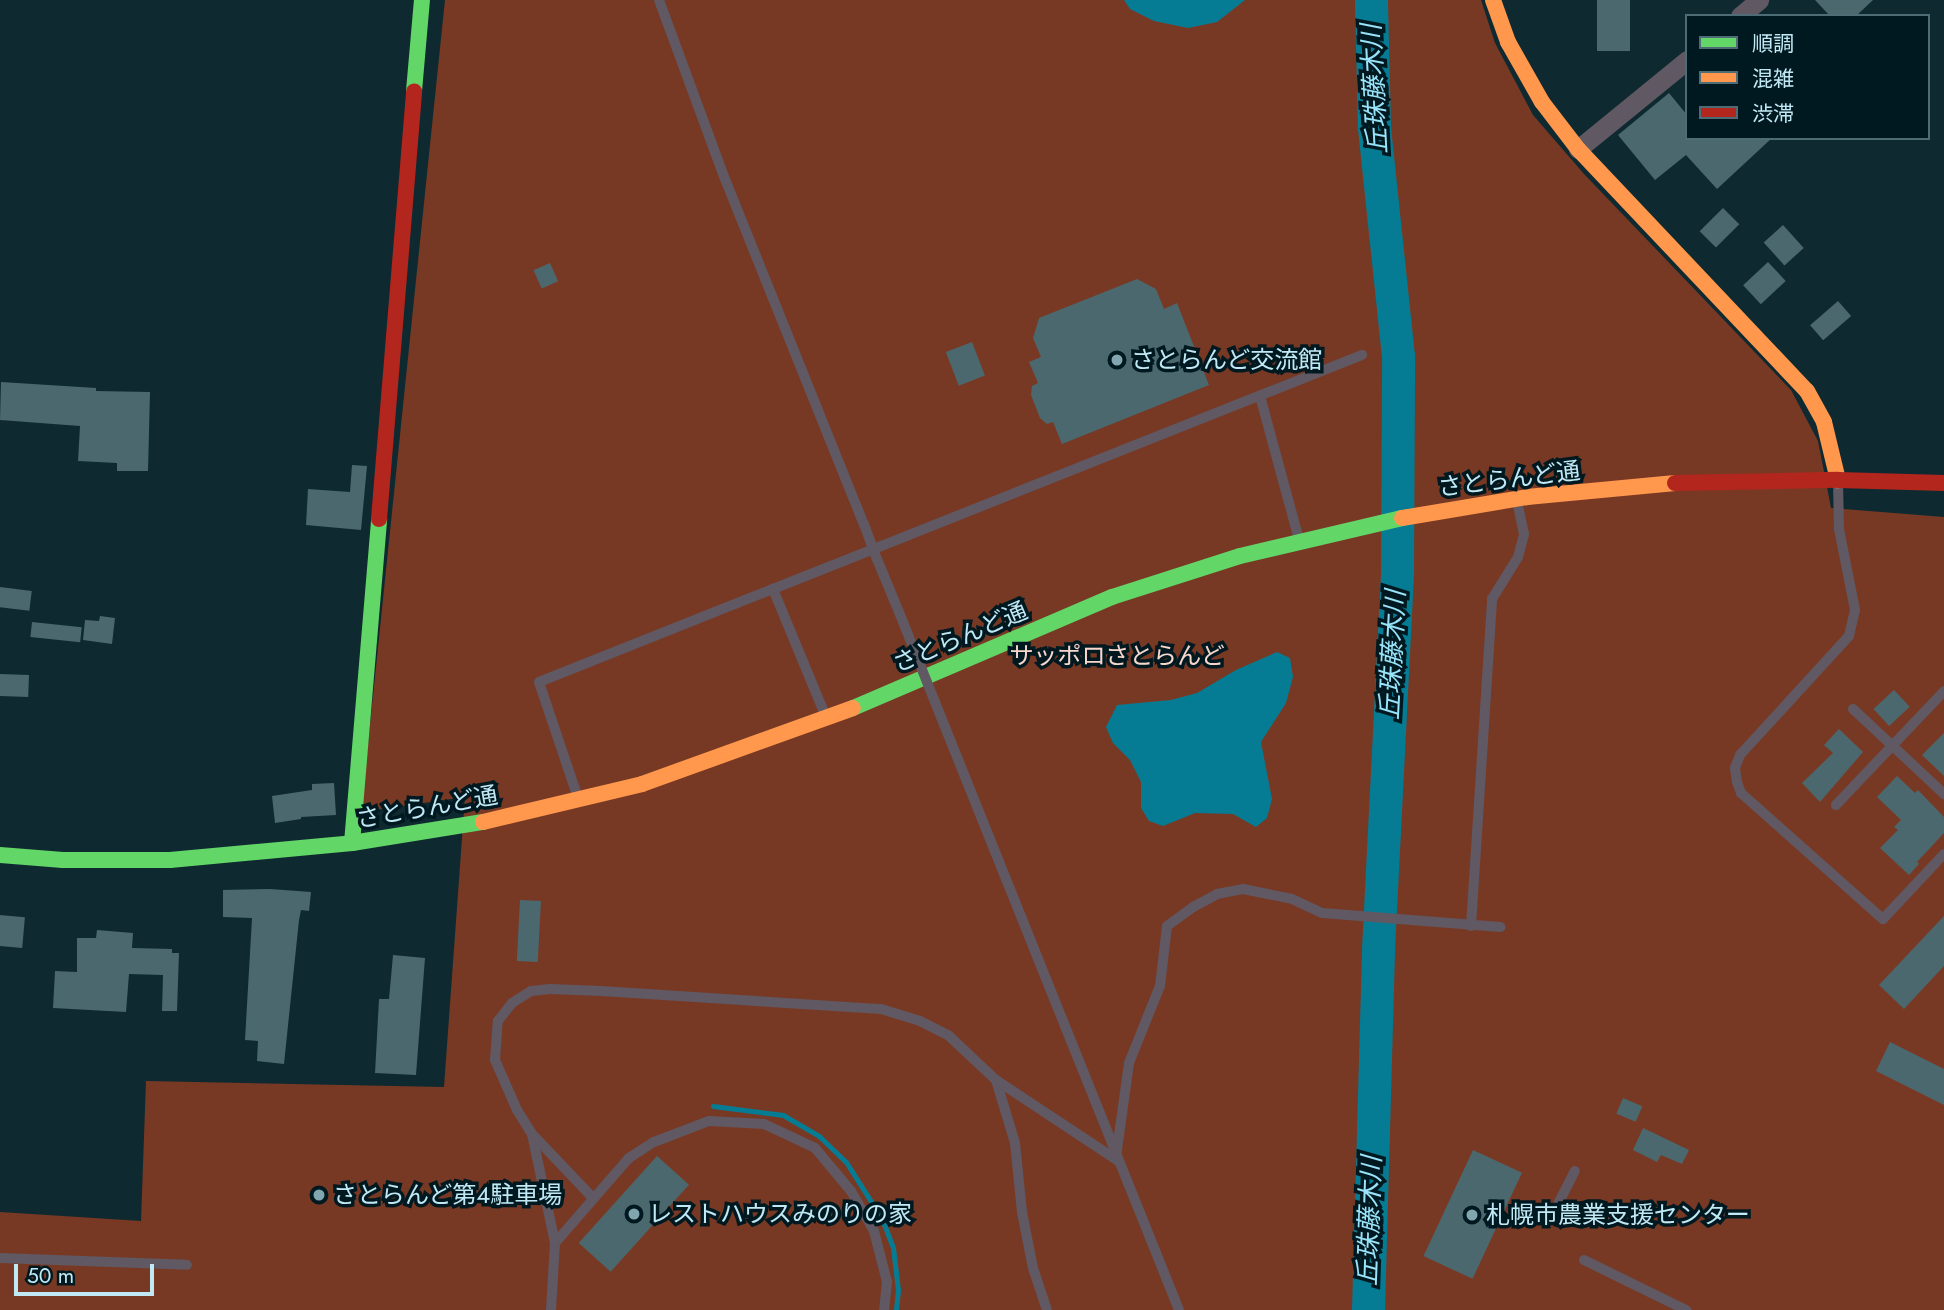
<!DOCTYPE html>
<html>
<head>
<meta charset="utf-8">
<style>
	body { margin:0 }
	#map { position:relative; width:1944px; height:1310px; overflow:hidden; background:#0e2a30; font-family:Jost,"Noto Sans JP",sans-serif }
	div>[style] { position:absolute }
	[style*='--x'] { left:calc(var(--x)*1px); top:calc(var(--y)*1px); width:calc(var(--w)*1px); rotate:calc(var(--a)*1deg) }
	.green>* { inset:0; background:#783924 }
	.water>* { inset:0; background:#057c94 }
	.stream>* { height:5px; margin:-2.5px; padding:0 2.5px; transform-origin:2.5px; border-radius:2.5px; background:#057c94 }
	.river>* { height:33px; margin:-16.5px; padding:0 16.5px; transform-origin:16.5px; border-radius:16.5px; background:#057c94 }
	.building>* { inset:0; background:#4b686f; transform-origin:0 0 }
	.lane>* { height:10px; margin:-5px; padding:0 5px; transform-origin:5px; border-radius:5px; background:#605862 }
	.street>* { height:19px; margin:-9.5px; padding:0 9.5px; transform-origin:9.5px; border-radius:9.5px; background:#605862 }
	.fast>* { height:16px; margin:-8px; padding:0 8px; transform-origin:8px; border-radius:8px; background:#63d668 }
	.slow>* { height:16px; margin:-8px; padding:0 8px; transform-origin:8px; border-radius:8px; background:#ff974d }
	.jam>* { height:16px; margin:-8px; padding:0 8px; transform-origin:8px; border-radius:8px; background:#b3261e }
	.lane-bridge>* { height:10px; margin:-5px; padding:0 5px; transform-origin:5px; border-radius:5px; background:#605862 }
	.dots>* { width:19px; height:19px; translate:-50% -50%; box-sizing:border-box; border:4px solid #001920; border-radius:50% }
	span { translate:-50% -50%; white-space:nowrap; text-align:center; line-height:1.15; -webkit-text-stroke:7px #001920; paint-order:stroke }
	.poi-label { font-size:24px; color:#c1e9f5 }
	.left { translate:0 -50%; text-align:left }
	.street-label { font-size:24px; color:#c1e9f5 }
	.park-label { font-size:24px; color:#f8d7cd }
	.water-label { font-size:26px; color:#99e4fa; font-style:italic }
	.legend { position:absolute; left:1685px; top:14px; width:245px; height:126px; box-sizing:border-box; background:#001920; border:2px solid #4d6c75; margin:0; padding:9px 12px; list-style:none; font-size:21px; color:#c1e9f5 }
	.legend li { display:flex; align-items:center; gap:14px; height:35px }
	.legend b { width:35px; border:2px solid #4d6c75 }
	.scale { position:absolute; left:14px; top:1264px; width:140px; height:32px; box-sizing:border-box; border:4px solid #c1e9f5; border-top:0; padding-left:9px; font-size:21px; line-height:24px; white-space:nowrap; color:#c1e9f5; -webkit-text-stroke:5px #001920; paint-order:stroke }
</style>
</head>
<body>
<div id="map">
	<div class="green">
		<i style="clip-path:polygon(445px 0,1481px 0,1495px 43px,1533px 115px,1584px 174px,1791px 390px,1818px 441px,1831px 508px,1944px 517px,1944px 1310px,0 1310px,0 1212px,141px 1221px,146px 1081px,444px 1087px,465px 797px,361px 812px)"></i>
	</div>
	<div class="water">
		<i style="clip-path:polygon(1124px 0,1245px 0,1217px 22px,1188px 28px,1154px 21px,1130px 9px)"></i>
		<i style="clip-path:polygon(1277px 652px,1290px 658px,1293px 677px,1286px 703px,1261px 742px,1272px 799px,1267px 818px,1256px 827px,1233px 814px,1195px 813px,1163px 826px,1149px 821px,1141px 808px,1141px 782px,1130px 760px,1113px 743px,1106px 727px,1117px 705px,1171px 700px,1197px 693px,1236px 670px)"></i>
	</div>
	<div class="stream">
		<i style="--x:713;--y:1106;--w:71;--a:7.3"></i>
		<i style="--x:783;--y:1115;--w:42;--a:30.3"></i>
		<i style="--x:819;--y:1136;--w:37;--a:44"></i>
		<i style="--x:846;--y:1162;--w:67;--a:57.7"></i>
		<i style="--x:882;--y:1219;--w:31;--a:69"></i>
		<i style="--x:893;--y:1248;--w:42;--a:83.2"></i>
		<i style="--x:898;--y:1290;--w:20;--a:96"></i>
	</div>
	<div class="river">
		<i style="--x:1368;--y:1310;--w:361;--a:-88.4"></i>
		<i style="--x:1378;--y:949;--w:379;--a:-87.1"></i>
		<i style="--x:1397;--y:570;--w:214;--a:-89.7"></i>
		<i style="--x:1398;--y:356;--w:231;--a:-96"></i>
		<i style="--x:1374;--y:126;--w:126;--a:-91.4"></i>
	</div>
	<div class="building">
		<i style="left:1597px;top:0;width:33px;height:51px"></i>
		<i style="clip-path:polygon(1815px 0,1873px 0,1856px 16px,1830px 16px)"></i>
		<i style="clip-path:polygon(1669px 93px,1687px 115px,1687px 138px,1772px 138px,1717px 189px,1686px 155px,1655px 180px,1618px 135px)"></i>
		<i style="left:1723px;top:208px;width:23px;height:33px;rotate:45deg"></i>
		<i style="left:1783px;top:225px;width:31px;height:26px;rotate:48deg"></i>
		<i style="left:1768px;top:262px;width:26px;height:34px;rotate:47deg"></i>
		<i style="left:550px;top:263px;width:20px;height:18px;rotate:66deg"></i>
		<i style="clip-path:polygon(1137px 279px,1156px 289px,1164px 309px,1177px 303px,1209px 385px,1062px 444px,1053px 422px,1047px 424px,1040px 418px,1031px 395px,1032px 386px,1038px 383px,1029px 362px,1041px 357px,1033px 338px,1039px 318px)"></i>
		<i style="left:1838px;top:301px;width:20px;height:37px;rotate:49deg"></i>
		<i style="left:972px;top:342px;width:36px;height:28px;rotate:69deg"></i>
		<i style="clip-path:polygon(1px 382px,96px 388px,96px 391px,150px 392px,148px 471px,117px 471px,117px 463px,78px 461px,80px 426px,0 420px)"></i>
		<i style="clip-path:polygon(352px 465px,367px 466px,361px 530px,306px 525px,308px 489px,350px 492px)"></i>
		<i style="left:0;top:587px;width:32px;height:20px;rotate:7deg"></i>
		<i style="clip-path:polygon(100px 616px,115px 618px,112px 644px,83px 640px,85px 620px,99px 621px)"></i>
		<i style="left:32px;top:622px;width:50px;height:15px;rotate:6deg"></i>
		<i style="left:0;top:674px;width:29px;height:22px;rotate:2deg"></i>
		<i style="left:1894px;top:690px;width:23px;height:28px;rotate:47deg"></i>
		<i style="clip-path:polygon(1839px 729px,1863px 752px,1820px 802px,1802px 783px,1833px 753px,1824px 745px)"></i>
		<i style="clip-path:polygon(1944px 733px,1944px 776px,1922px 755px)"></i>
		<i style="clip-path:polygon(1897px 776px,1915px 793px,1918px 790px,1944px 817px,1944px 833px,1917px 862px,1919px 864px,1909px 875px,1880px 848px,1898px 830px,1894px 827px,1901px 820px,1877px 797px)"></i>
		<i style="clip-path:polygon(334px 783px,336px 815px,301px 817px,301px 819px,275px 823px,272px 796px,312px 790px,312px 784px)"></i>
		<i style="clip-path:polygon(270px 889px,311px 892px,309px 911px,301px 910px,299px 920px,284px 1064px,257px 1061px,258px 1041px,245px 1040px,252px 918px,223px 917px,223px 890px)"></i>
		<i style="left:520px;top:900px;width:21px;height:61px;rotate:3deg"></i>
		<i style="left:0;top:915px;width:25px;height:31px;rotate:5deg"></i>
		<i style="clip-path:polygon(1944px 916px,1944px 966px,1904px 1009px,1879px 985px)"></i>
		<i style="clip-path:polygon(97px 930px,133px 933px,132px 948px,172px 949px,172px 953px,179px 953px,177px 1011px,162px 1011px,163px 975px,129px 974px,126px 1012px,53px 1008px,55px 971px,77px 972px,77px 938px,96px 938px)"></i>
		<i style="clip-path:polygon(393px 955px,425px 958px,416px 1075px,375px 1073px,379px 999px,389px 999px)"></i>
		<i style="clip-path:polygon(1890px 1042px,1944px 1069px,1944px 1105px,1876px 1071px)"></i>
		<i style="left:1623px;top:1098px;width:21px;height:17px;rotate:23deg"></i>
		<i style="clip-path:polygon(1643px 1128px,1689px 1150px,1682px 1164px,1661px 1155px,1657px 1162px,1633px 1150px)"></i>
		<i style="left:1473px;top:1150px;width:54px;height:117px;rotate:25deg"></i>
		<i style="left:657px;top:1156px;width:43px;height:117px;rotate:42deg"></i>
	</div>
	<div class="lane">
		<i style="--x:659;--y:0;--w:191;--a:69.8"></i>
		<i style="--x:725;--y:179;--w:372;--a:68.1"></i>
		<i style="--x:1260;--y:396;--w:149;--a:74.8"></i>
		<i style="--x:1838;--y:481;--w:48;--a:88.8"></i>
		<i style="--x:1839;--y:529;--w:83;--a:78.8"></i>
		<i style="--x:1855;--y:610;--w:27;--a:103"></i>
		<i style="--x:1849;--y:636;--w:161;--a:132.5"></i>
		<i style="--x:1740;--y:755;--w:14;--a:111"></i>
		<i style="--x:1735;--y:768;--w:14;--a:82"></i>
		<i style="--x:1737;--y:782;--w:12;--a:70"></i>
		<i style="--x:1741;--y:793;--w:190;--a:41.6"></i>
		<i style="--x:1883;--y:919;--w:89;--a:-46.8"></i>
		<i style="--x:877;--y:559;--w:57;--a:67.5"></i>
		<i style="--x:1853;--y:709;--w:125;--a:43"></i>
		<i style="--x:826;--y:717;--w:139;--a:-112.5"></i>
		<i style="--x:773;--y:589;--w:634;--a:-21.67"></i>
		<i style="--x:947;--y:732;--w:623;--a:68.13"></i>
		<i style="--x:578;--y:798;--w:122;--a:-108.6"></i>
		<i style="--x:539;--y:682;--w:252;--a:-21.7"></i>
		<i style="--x:1836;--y:805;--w:157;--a:-46.5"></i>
		<i style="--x:1471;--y:926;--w:328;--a:-86.3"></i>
		<i style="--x:1492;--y:599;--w:49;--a:-58.2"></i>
		<i style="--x:1518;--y:557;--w:24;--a:-75"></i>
		<i style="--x:1524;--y:534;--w:33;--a:-102"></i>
		<i style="--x:996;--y:1080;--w:66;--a:73.2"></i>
		<i style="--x:1015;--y:1143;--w:69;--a:84.2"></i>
		<i style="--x:1022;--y:1212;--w:57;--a:78.9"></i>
		<i style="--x:1033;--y:1268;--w:44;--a:71.6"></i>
		<i style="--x:533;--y:1135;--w:87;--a:46.4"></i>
		<i style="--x:1116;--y:1157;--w:95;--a:-82.1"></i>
		<i style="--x:1129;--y:1063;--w:83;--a:-68.1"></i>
		<i style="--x:1160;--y:986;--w:60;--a:-83.3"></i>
		<i style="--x:1167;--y:926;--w:32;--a:-36"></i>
		<i style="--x:1193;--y:907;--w:27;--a:-28"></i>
		<i style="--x:1217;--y:894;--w:26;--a:-11"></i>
		<i style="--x:1243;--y:889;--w:50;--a:11.5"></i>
		<i style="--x:1292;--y:899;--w:33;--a:25"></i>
		<i style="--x:1322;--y:913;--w:179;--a:4.5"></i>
		<i style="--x:1558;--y:1204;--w:37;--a:-63"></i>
		<i style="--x:555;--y:1243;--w:113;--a:-49"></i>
		<i style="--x:629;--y:1158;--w:30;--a:-33"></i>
		<i style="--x:654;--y:1142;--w:59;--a:-20.9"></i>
		<i style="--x:709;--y:1121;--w:55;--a:3.1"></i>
		<i style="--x:764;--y:1124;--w:56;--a:25.2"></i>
		<i style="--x:815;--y:1148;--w:56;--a:50.1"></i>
		<i style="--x:851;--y:1191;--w:46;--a:60.1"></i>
		<i style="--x:874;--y:1231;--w:53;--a:75.7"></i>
		<i style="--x:887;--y:1282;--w:28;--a:96"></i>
		<i style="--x:0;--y:1258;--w:187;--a:2.1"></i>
		<i style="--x:1584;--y:1260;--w:114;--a:26.1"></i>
		<i style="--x:551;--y:1310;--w:67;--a:-86.6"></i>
		<i style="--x:555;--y:1243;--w:111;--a:-101.9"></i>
		<i style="--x:532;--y:1134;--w:28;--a:-122"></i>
		<i style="--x:517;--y:1110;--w:55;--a:-113.7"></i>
		<i style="--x:495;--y:1060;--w:39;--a:-86"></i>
		<i style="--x:498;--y:1021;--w:23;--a:-52"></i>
		<i style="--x:512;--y:1003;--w:22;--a:-32"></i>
		<i style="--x:531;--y:991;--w:19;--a:-6"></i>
		<i style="--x:550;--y:989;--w:51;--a:2.2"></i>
		<i style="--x:601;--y:991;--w:281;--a:3.7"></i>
		<i style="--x:881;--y:1009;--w:41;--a:17.1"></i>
		<i style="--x:920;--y:1021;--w:31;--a:27"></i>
		<i style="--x:948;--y:1035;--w:66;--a:43.2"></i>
		<i style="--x:996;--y:1080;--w:145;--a:33.5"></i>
	</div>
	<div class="street">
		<i style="--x:1740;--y:16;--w:25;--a:-40"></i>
		<i style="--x:1578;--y:149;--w:141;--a:-39.2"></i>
	</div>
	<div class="fast">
		<i style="--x:414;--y:91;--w:91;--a:-85"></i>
		<i style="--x:853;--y:708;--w:282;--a:-23.2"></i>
		<i style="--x:1112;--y:597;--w:134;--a:-17.8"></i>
		<i style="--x:1240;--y:556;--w:166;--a:-13.2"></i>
		<i style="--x:352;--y:843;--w:325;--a:-85.2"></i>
		<i style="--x:0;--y:855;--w:63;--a:4.5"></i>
		<i style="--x:63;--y:860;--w:107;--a:0"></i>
		<i style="--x:170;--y:860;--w:183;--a:-5.3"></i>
		<i style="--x:352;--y:843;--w:133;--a:-9.1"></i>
	</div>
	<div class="slow">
		<i style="--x:1493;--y:0;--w:45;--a:70.3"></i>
		<i style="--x:1508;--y:42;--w:69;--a:60.5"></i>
		<i style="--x:1542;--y:102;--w:59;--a:52.5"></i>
		<i style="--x:1578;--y:149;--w:333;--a:46.6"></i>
		<i style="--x:1807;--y:391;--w:35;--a:61"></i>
		<i style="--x:1824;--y:422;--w:60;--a:76.4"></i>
		<i style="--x:1402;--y:518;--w:127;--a:-9.5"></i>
		<i style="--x:1527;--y:497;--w:149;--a:-5.4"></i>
		<i style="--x:483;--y:822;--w:163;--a:-13.4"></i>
		<i style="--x:642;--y:784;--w:224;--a:-19.8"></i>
	</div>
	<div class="jam">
		<i style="--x:1675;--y:483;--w:163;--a:-1.1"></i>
		<i style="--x:1838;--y:480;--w:106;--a:1.6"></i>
		<i style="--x:379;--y:519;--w:429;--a:-85.3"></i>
	</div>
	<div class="lane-bridge">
		<i style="--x:864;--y:524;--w:37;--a:70"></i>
		<i style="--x:899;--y:612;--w:129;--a:68.2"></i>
	</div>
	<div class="dots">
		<i style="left:1117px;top:360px;background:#82a6b0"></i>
		<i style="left:319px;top:1195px;background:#82a6b0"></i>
		<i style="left:634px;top:1214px;background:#82a6b0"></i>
		<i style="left:1472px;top:1215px;background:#82a6b0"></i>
	</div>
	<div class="poi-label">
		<span class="left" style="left:1131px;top:360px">さとらんど交流館</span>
		<span class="left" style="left:333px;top:1195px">さとらんど第4駐車場</span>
		<span class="left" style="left:648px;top:1214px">レストハウスみのりの家</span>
		<span class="left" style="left:1486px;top:1215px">札幌市農業支援センター</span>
	</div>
	<div class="street-label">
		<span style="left:1509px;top:479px;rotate:-7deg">さとらんど通</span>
		<span style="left:960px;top:637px;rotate:-23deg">さとらんど通</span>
		<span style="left:427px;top:807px;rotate:-10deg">さとらんど通</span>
	</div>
	<div class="park-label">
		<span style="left:1117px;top:656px">サッポロさとらんど</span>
	</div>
	<div class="water-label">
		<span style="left:1375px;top:89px;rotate:-93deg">丘珠藤木川</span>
		<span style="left:1393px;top:655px;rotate:-87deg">丘珠藤木川</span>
		<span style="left:1370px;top:1221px;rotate:-88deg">丘珠藤木川</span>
	</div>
	<ul class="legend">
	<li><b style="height:9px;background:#63d668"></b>順調</li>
	<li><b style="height:9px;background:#ff974d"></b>混雑</li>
	<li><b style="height:9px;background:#b3261e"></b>渋滞</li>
	</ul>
	<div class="scale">50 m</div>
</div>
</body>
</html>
